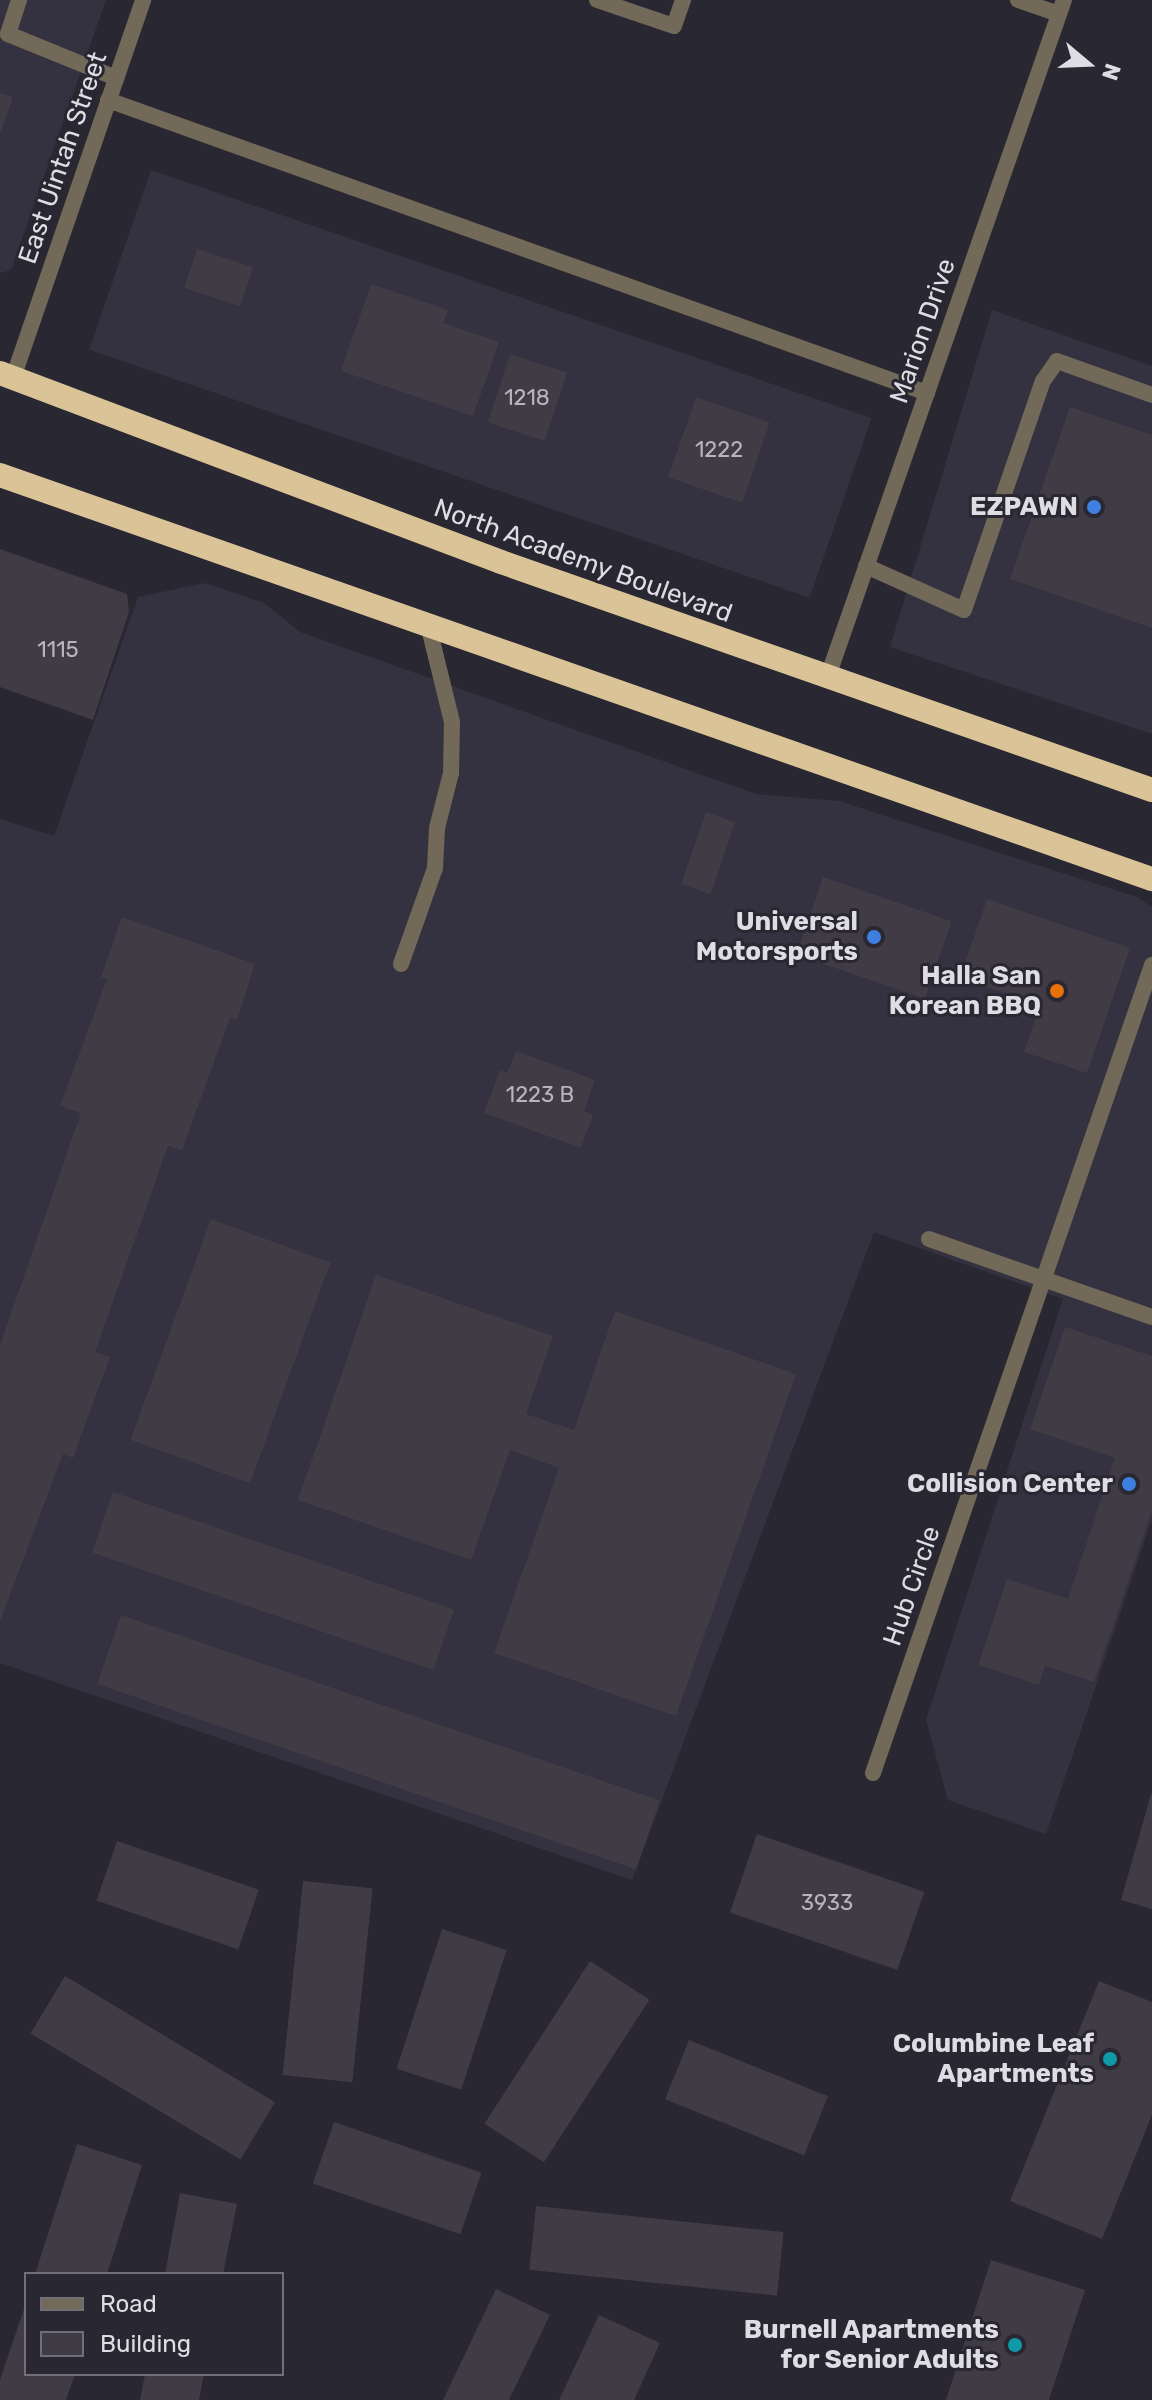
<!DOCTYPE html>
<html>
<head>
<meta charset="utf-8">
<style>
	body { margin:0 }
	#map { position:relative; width:1152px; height:2400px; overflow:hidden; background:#292731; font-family:Rubik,sans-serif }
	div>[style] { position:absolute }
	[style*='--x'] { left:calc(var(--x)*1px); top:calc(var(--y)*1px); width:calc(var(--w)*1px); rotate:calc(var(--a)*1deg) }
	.built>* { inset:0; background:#343240; transform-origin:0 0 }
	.building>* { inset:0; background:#403b45; transform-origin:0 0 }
	.lane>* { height:16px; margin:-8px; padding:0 8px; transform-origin:8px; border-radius:8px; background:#736958 }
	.street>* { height:16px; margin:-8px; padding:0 8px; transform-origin:8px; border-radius:8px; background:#736958 }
	.highway>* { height:24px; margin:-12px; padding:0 12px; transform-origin:12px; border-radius:12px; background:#dbc398 }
	.dots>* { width:22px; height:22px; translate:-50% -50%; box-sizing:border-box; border:4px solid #292731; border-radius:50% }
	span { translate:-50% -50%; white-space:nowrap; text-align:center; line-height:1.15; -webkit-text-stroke:6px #292731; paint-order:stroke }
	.number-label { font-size:22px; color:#b6b4bc }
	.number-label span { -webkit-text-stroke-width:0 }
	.street-label { font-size:26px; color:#dedde3 }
	.poi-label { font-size:26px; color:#dedde3; font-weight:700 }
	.right { translate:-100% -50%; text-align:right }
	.legend { position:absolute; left:24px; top:2272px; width:260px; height:104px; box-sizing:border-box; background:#292731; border:2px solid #717078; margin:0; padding:10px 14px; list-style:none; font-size:24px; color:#dedde3 }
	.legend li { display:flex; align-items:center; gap:16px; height:40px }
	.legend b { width:40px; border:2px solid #717078 }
	.north { position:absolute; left:1048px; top:24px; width:80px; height:80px; -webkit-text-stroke:6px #292731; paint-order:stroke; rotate:109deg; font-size:22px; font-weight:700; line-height:32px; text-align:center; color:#dedde3 }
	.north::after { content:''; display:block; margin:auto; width:28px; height:36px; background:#dedde3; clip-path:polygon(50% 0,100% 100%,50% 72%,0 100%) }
</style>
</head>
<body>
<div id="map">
	<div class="built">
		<i style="clip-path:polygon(0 0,106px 0,11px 270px,0 273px)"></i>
		<i style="left:151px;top:170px;width:762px;height:190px;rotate:19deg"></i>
		<i style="clip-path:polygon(992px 310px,1152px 366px,1152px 734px,890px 647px)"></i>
		<i style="clip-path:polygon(205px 583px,264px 603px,300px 632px,756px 794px,839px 801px,1137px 897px,1152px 907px,1152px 1519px,1046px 1834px,948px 1800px,926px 1720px,1063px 1299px,874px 1232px,632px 1880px,0 1663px,0 819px,54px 836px,138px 597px)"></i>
	</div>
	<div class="building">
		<i style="clip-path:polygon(0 93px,13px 97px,0 134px)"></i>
		<i style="left:197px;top:249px;width:59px;height:41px;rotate:18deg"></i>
		<i style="clip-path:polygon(371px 284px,448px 310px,443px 323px,499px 342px,473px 416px,341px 371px)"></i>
		<i style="left:510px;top:354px;width:60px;height:72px;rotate:18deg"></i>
		<i style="left:696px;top:397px;width:78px;height:85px;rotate:19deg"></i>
		<i style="clip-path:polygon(1070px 407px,1152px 435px,1152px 628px,1010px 579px)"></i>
		<i style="clip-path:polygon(0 549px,127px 594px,129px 612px,93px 720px,0 687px)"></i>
		<i style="left:706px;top:812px;width:31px;height:76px;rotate:19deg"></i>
		<i style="left:823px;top:877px;width:136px;height:82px;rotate:19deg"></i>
		<i style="clip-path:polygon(987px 899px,1130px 948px,1087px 1073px,1024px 1052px,1040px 1005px,960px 978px)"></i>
		<i style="clip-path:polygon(122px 917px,255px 964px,237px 1020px,230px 1018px,182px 1150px,168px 1146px,95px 1352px,110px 1357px,73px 1458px,63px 1454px,0 1621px,0 1345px,81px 1113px,60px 1106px,107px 979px,101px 977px)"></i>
		<i style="clip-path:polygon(516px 1051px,595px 1080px,584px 1111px,593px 1115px,581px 1148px,484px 1113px,500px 1070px,507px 1073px)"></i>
		<i style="left:211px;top:1219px;width:127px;height:235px;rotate:20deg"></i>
		<i style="clip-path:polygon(376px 1275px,553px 1336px,526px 1414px,574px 1430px,615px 1311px,796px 1374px,676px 1716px,494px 1653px,559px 1468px,510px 1450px,471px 1560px,298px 1500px)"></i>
		<i style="clip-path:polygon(1065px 1327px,1152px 1356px,1152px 1510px,1094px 1682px,1045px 1666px,1039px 1685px,978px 1665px,1007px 1579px,1068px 1599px,1115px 1458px,1030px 1429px)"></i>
		<i style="left:113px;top:1492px;width:361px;height:64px;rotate:19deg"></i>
		<i style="left:121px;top:1615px;width:570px;height:73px;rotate:19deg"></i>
		<i style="clip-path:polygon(1151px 1794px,1152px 1794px,1152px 1909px,1121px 1900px)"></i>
		<i style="left:757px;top:1834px;width:177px;height:83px;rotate:19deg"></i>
		<i style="left:117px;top:1841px;width:150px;height:63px;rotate:19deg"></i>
		<i style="left:303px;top:1881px;width:70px;height:195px;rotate:6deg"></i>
		<i style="left:442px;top:1929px;width:68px;height:147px;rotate:18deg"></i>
		<i style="left:590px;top:1961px;width:71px;height:194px;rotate:33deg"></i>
		<i style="left:65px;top:1976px;width:245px;height:67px;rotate:31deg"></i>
		<i style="clip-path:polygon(1099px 1981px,1152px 2002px,1152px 2115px,1102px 2239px,1010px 2201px)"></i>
		<i style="left:689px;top:2040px;width:150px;height:64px;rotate:22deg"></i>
		<i style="left:334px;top:2122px;width:156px;height:65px;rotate:19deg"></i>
		<i style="clip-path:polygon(77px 2144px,142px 2165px,107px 2274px,35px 2274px)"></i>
		<i style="clip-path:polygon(180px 2193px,237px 2204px,223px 2274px,165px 2274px)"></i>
		<i style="left:536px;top:2206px;width:249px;height:64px;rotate:6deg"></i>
		<i style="clip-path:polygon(991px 2260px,1085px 2290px,1049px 2400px,946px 2400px)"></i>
		<i style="clip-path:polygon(496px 2289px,550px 2315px,509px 2400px,443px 2400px)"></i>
		<i style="clip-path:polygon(26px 2303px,26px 2374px,75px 2374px,66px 2400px,0 2400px,0 2380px)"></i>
		<i style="clip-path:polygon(599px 2315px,660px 2343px,634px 2400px,559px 2400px)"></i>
		<i style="clip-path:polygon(145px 2374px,204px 2374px,199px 2400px,140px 2400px)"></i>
	</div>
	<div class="lane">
		<i style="--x:19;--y:0;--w:36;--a:108"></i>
		<i style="--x:8;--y:34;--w:117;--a:22.2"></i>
		<i style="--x:597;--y:0;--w:81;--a:18.7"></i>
		<i style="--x:674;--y:26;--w:28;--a:-71"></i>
		<i style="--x:1018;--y:0;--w:43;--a:18.9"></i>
		<i style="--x:108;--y:100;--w:870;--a:19.68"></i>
		<i style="--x:866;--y:566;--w:107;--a:24.2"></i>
		<i style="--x:964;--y:610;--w:242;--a:-71"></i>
		<i style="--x:1043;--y:381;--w:24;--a:-55"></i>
		<i style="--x:1057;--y:361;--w:101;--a:19.7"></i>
		<i style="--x:401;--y:964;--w:102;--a:-70.5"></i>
		<i style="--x:435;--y:868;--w:40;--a:-87.1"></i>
		<i style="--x:437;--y:828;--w:57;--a:-75.7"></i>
		<i style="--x:451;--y:773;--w:51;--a:-88.9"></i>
		<i style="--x:452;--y:722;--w:101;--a:-103.8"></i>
	</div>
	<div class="street">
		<i style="--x:13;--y:378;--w:400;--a:-71"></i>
		<i style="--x:827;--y:679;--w:719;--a:-70.76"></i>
		<i style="--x:929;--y:1239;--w:236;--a:19.3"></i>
		<i style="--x:873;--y:1773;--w:855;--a:-70.95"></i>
	</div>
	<div class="highway">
		<i style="--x:0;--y:373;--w:535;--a:20.67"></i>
		<i style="--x:501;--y:562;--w:690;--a:19.3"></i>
		<i style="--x:0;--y:475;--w:1221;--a:19.33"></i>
	</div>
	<div class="dots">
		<i style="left:1094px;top:507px;background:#3f7fe0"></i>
		<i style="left:874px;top:937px;background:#3f7fe0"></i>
		<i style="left:1057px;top:991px;background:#e8710a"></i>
		<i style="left:1129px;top:1484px;background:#3f7fe0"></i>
		<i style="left:1110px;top:2059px;background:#0f9aa8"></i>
		<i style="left:1015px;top:2345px;background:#0f9aa8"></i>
	</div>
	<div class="number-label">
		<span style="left:527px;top:398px">1218</span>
		<span style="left:719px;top:450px">1222</span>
		<span style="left:58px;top:650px">1115</span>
		<span style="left:540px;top:1095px">1223 B</span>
		<span style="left:827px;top:1903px">3933</span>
	</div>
	<div class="street-label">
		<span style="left:63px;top:158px;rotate:-71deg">East Uintah Street</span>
		<span style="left:923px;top:331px;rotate:-71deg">Marion Drive</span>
		<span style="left:583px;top:561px;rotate:20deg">North Academy Boulevard</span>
		<span style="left:912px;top:1586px;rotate:-71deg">Hub Circle</span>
	</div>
	<div class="poi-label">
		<span class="right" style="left:1078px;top:507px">EZPAWN</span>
		<span class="right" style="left:858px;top:937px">Universal<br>Motorsports</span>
		<span class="right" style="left:1041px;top:991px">Halla San<br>Korean BBQ</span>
		<span class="right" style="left:1113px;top:1484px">Collision Center</span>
		<span class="right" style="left:1094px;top:2059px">Columbine Leaf<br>Apartments</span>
		<span class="right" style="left:999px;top:2345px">Burnell Apartments<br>for Senior Adults</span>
	</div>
	<ul class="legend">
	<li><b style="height:10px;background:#736958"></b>Road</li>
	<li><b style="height:22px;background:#403b45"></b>Building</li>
	</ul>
	<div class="north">N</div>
</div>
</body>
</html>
